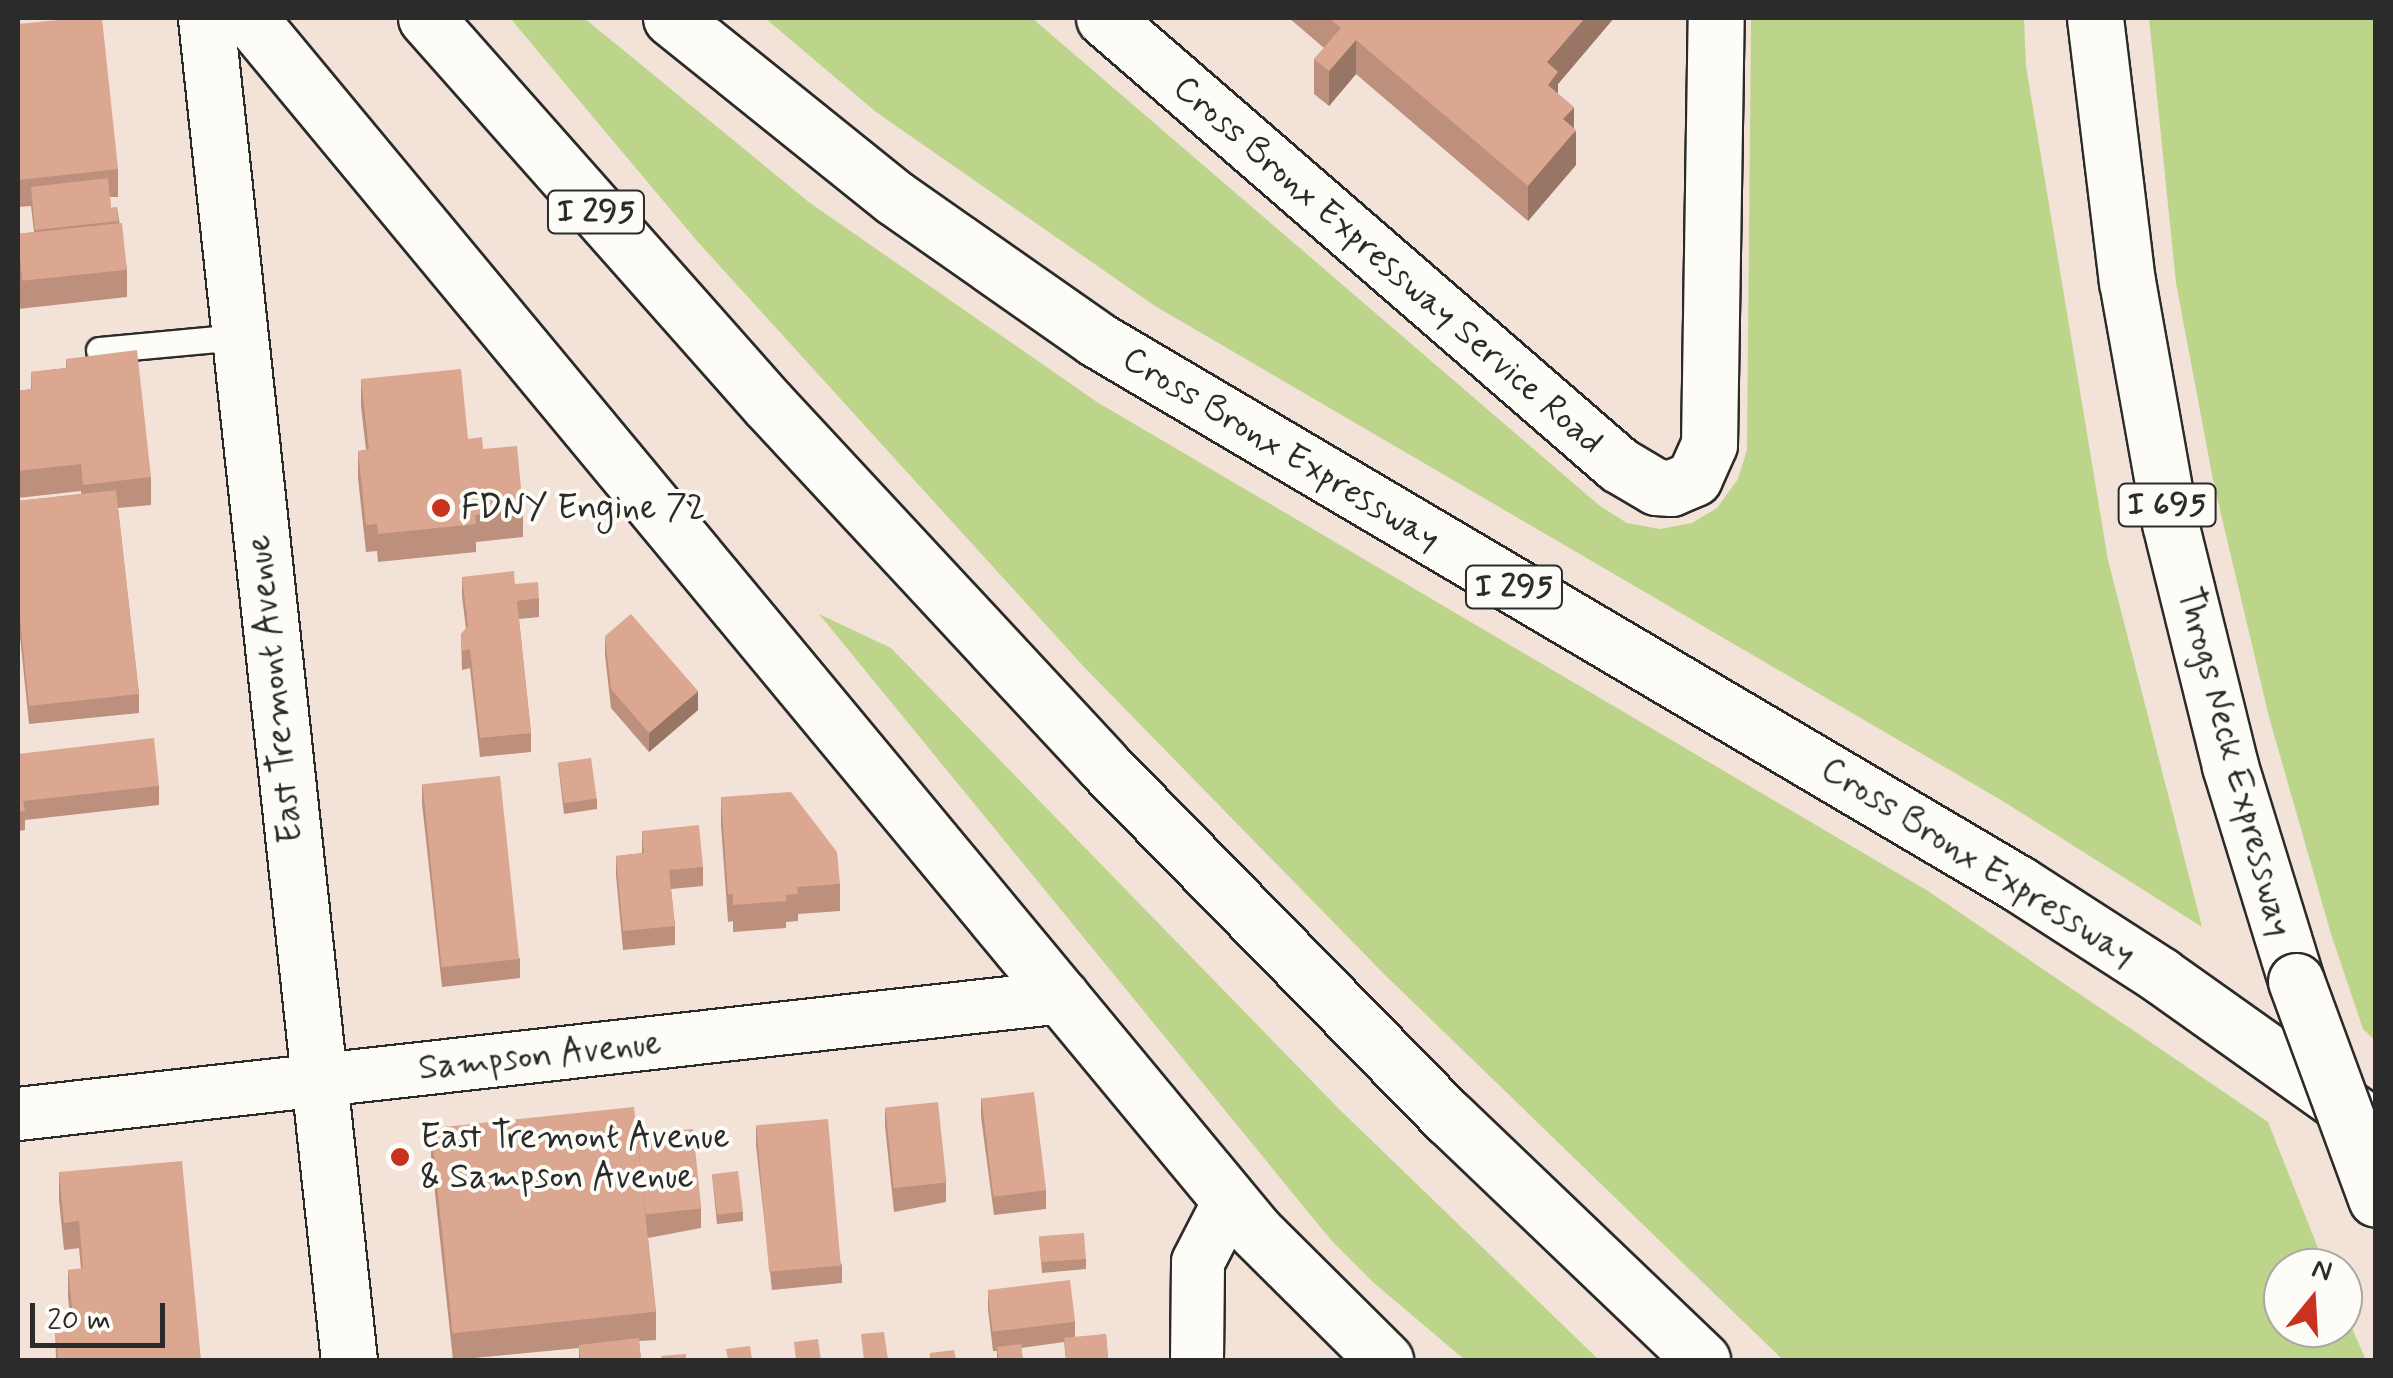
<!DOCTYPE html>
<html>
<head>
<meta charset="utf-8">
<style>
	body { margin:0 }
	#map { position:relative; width:2393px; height:1378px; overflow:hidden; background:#f3e2d8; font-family:Mynerve,sans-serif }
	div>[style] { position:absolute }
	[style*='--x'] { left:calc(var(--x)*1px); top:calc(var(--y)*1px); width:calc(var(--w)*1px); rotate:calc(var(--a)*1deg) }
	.green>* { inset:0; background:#bdd58b }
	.roads { filter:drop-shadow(2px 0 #2b2b2b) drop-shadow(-2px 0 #2b2b2b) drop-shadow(0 2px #2b2b2b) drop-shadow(0 -2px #2b2b2b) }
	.service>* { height:25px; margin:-12.5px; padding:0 12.5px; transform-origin:12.5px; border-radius:12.5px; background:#fdfcf7 }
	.minor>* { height:52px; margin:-26px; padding:0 26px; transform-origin:26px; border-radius:26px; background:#fdfcf7 }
	.tertiary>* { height:55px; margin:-27.5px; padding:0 27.5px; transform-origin:27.5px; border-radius:27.5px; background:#fdfcf7 }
	.secondary>* { height:55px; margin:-27.5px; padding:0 27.5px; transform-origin:27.5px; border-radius:27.5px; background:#fdfcf7 }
	.motorway>* { height:55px; margin:-27.5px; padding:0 27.5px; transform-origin:27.5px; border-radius:27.5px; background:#fdfcf7 }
	.bridges { filter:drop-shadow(2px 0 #2b2b2b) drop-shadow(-2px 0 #2b2b2b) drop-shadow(0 2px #2b2b2b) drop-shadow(0 -2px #2b2b2b) }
	.motorway-bridge>* { height:55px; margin:-27.5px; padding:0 27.5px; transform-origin:27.5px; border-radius:27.5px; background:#fdfcf7 }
	.wall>* { inset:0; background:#bc907c }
	.shaded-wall>* { inset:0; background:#997565 }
	.building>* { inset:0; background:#dba790; transform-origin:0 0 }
	.dots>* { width:28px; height:28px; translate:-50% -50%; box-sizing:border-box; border:5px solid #fdfcf7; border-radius:50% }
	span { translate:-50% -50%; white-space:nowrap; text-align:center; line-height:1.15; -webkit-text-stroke:8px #fdfcf7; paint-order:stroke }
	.shield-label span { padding:2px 8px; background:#fdfcf7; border:2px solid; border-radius:8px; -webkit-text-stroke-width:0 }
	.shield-label { font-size:32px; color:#2b2b2b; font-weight:700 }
	.street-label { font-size:35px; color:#2b2b2b }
	.poi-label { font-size:35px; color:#2b2b2b }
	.left { translate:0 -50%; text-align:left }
	.frame { position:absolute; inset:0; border:20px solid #2b2b2b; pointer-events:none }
	.north { position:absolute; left:2263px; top:1248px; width:100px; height:100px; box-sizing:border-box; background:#fdfcf7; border:2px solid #a9a8a5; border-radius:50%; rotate:18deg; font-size:28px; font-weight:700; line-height:40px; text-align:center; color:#2b2b2b }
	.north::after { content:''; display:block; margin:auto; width:35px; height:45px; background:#c8321e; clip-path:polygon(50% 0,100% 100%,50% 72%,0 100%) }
	.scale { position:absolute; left:30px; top:1303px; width:135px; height:45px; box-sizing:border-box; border:5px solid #2b2b2b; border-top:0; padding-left:12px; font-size:30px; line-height:35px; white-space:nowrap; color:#2b2b2b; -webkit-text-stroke:8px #fdfcf7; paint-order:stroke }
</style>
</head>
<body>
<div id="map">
	<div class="green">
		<i style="clip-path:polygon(510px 18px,584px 18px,810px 203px,1097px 402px,1928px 891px,2268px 1122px,2326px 1268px,2283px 1268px,2283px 1328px,2343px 1328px,2343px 1308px,2366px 1360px,1783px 1360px,1384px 974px,1085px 668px,697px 241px)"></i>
		<i style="clip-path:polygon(765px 18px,1032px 18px,1600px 506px,1627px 523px,1660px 529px,1692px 523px,1717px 508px,1738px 479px,1747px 450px,1751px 18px,2024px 18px,2026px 66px,2108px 560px,2202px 927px,2001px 800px,1155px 306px,876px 112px)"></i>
		<i style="clip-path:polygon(2149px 18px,2375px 18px,2375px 1040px,2363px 1029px,2331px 934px,2269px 717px,2213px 480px,2176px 283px)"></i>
		<i style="clip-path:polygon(819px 614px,891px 648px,1339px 1109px,1599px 1360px,1465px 1360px,1374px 1283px,1331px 1240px)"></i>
	</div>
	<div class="roads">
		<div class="service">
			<i style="--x:99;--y:350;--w:141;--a:-5.3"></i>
		</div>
		<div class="minor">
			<i style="--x:18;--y:1114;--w:1052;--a:-6.39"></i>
			<i style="--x:1197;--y:1360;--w:98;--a:-89.4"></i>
			<i style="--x:1198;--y:1262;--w:70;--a:-62.7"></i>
		</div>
		<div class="tertiary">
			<i style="--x:206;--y:18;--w:1350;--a:83.92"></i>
			<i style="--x:1104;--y:18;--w:682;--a:40.96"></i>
			<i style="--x:1619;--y:465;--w:43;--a:30.7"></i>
			<i style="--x:1656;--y:487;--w:15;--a:4"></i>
			<i style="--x:1671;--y:488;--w:25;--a:-23"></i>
			<i style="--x:1694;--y:478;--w:37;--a:-66"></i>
			<i style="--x:1709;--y:444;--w:426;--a:-89.1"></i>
		</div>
		<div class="secondary">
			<i style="--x:249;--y:18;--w:1577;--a:50.32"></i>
			<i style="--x:1256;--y:1232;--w:182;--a:44.8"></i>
		</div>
		<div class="motorway">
			<i style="--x:426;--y:18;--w:516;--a:48.46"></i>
			<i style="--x:768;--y:404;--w:494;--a:47.1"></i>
			<i style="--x:1104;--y:766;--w:493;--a:45.6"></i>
			<i style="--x:1449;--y:1118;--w:350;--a:43.7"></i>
			<i style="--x:671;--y:18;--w:287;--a:38.8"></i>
			<i style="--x:895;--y:198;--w:246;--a:35"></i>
			<i style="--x:1096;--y:339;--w:1072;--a:30.56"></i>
			<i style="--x:2019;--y:884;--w:168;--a:32.8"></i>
			<i style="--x:2160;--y:975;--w:247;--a:35.4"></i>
			<i style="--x:2095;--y:18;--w:265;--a:83.1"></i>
			<i style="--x:2127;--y:281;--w:246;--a:79.9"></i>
			<i style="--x:2170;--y:523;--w:250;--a:76.1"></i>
			<i style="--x:2230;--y:766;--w:225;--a:72.9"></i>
		</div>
	</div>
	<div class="bridges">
		<div class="motorway-bridge">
			<i style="--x:2296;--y:981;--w:232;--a:69.8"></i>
		</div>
	</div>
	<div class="wall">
		<i style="clip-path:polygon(1289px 18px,1614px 18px,1558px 84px,1558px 94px,1574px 128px,1576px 165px,1528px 221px,1356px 74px,1329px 106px,1314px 94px,1314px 59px,1324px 48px)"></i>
		<i style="clip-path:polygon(18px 24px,118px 169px,118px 197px,110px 197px,111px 208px,117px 207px,127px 270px,127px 297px,18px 309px,18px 234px,34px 232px,31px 206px,18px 207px)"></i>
		<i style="clip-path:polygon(66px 359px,151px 477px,151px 505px,118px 508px,139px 694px,139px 713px,29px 724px,18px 617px,18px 501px,81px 494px,81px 491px,18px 498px,18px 391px,31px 389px,31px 372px,66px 368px)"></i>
		<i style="clip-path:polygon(361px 379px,468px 439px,483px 449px,523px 510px,523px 537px,476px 542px,476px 552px,378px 562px,377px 551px,366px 552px,358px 478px,358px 451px,366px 450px,361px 406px)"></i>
		<i style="clip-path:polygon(462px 577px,515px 584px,539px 598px,539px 617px,519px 619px,531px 733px,531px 752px,480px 757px,470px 668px,462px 670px,461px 634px,466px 629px,462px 596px)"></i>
		<i style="clip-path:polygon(605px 636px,698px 710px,649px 752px,611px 708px,605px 655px)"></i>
		<i style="clip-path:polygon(18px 754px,159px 786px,159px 805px,25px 820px,25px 830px,18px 831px)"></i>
		<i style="clip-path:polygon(558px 763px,597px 799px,597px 809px,564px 814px)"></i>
		<i style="clip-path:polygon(422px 784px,520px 959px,520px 978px,442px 987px,422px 803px)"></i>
		<i style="clip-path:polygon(721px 797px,840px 884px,840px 911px,798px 914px,798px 921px,786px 922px,786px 928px,733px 932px,733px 921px,728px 922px,721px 825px)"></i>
		<i style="clip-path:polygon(642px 831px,703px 867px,703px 886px,671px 889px,675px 926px,675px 945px,623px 950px,616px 875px,616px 856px,642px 853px)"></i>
		<i style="clip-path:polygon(981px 1098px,1046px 1190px,1046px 1209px,994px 1215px,981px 1117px)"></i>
		<i style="clip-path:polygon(885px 1108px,946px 1183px,946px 1202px,894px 1212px,885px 1126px)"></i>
		<i style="clip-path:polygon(756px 1126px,842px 1265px,842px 1283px,772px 1290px,756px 1145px)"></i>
		<i style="clip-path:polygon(431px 1129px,637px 1136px,701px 1209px,701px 1228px,648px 1238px,656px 1312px,656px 1340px,639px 1341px,641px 1360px,579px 1360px,579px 1348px,453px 1360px,431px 1156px)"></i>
		<i style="clip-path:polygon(59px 1172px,201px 1360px,56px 1360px,55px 1325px,71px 1324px,68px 1297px,68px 1270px,81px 1269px,79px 1248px,64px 1250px,59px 1200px)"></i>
		<i style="clip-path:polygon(712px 1174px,743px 1212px,743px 1221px,717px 1224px)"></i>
		<i style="clip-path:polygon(1039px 1238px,1086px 1259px,1086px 1269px,1042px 1273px)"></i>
		<i style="clip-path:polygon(988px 1290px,1075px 1322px,1075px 1338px,1106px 1334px,1108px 1360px,1066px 1360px,1064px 1342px,1021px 1348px,1023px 1360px,997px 1360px,997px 1351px,993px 1351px,988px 1309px)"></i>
	</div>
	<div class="shaded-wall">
		<i style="clip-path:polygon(1585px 18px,1614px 18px,1558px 84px,1558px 106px,1548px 119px,1547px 62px)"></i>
		<i style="clip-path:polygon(1356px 40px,1356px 74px,1329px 106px,1329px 71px)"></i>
		<i style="clip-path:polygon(1574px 107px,1574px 133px,1576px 130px,1576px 165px,1528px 221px,1528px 186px,1563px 119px)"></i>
		<i style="clip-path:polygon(698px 691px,698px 710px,649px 752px,649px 733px)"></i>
	</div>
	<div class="building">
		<i style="clip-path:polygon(78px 18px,102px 18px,118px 169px,18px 180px,18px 24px)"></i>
		<i style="clip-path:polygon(1329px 18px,1585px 18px,1547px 62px,1558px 72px,1548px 85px,1574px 107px,1563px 119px,1576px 130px,1528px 186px,1356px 40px,1329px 71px,1314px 59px,1341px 28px)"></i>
		<i style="clip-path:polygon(108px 178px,111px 208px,117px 207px,118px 221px,35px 230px,31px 187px)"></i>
		<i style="left:122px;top:223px;width:47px;height:105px;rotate:84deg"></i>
		<i style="clip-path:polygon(137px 350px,151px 477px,83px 485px,81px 464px,18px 471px,18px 391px,32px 389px,31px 372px,67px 368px,66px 359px)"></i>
		<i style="clip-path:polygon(461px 369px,468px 439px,482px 437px,483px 449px,517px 446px,523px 510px,475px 515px,476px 524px,378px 534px,377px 524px,366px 525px,358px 451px,369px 449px,361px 379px)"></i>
		<i style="clip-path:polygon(116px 490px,139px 694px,29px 706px,18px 599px,18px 501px)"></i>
		<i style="clip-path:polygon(514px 571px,515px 584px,538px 582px,539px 598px,517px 601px,531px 733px,480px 738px,470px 649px,462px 651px,461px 634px,468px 626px,462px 577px)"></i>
		<i style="clip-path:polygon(631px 614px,698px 691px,649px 733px,611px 689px,605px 636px)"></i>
		<i style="clip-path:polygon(154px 738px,159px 786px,23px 801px,25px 811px,18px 812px,18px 754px)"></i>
		<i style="left:591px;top:758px;width:41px;height:33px;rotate:82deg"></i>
		<i style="left:500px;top:776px;width:184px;height:78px;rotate:84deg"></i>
		<i style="clip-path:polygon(791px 792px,837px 852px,840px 884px,797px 887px,798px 894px,786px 895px,786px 901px,733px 905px,733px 894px,728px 894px,721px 797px)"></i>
		<i style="clip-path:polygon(699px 825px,703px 867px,669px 870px,675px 926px,623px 931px,616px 856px,644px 853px,642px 831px)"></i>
		<i style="left:1034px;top:1092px;width:99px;height:53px;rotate:83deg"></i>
		<i style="left:938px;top:1102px;width:81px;height:53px;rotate:84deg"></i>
		<i style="left:634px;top:1107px;width:206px;height:204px;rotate:84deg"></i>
		<i style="left:828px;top:1119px;width:147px;height:72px;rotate:85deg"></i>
		<i style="left:693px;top:1129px;width:80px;height:56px;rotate:84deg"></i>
		<i style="clip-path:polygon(182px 1161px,201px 1360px,58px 1360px,55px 1325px,74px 1324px,68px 1270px,83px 1268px,79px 1221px,64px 1223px,59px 1172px)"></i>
		<i style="left:738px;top:1171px;width:41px;height:26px;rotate:83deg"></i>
		<i style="left:1084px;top:1233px;width:26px;height:45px;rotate:86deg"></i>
		<i style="left:1070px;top:1280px;width:42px;height:83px;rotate:83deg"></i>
		<i style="clip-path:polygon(884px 1332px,888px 1360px,864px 1360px,861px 1334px)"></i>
		<i style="left:1106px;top:1334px;width:24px;height:42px;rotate:85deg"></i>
		<i style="clip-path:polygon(639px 1338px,641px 1360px,581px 1360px,579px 1345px)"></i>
		<i style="clip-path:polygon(818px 1339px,821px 1360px,796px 1360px,794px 1342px)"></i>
		<i style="clip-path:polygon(1021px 1344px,1023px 1360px,999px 1360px,997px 1347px)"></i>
		<i style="clip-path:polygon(750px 1346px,752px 1360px,728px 1360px,726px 1349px)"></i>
		<i style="clip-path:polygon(954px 1350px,956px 1360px,930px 1360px,930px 1353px)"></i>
		<i style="clip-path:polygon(686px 1354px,686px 1360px,661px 1360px,661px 1356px)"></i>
	</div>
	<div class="dots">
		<i style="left:441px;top:508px;background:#c8321e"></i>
		<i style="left:400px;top:1157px;background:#c8321e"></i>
	</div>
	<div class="shield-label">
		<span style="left:596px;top:212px">I 295</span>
		<span style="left:2167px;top:505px">I 695</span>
		<span style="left:1514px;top:587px">I 295</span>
	</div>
	<div class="street-label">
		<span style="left:1388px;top:265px;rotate:41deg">Cross Bronx Expressway Service Road</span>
		<span style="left:1281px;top:449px;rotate:31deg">Cross Bronx Expressway</span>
		<span style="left:275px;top:689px;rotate:-96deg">East Tremont Avenue</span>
		<span style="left:2234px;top:762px;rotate:75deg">Throgs Neck Expressway</span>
		<span style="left:1978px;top:862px;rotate:32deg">Cross Bronx Expressway</span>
		<span style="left:540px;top:1056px;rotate:-6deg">Sampson Avenue</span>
	</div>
	<div class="poi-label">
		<span class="left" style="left:461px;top:508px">FDNY Engine 72</span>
		<span class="left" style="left:420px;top:1157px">East Tremont Avenue<br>&amp; Sampson Avenue</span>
	</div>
	<div class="frame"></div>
	<div class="north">N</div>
	<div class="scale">20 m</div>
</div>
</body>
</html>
